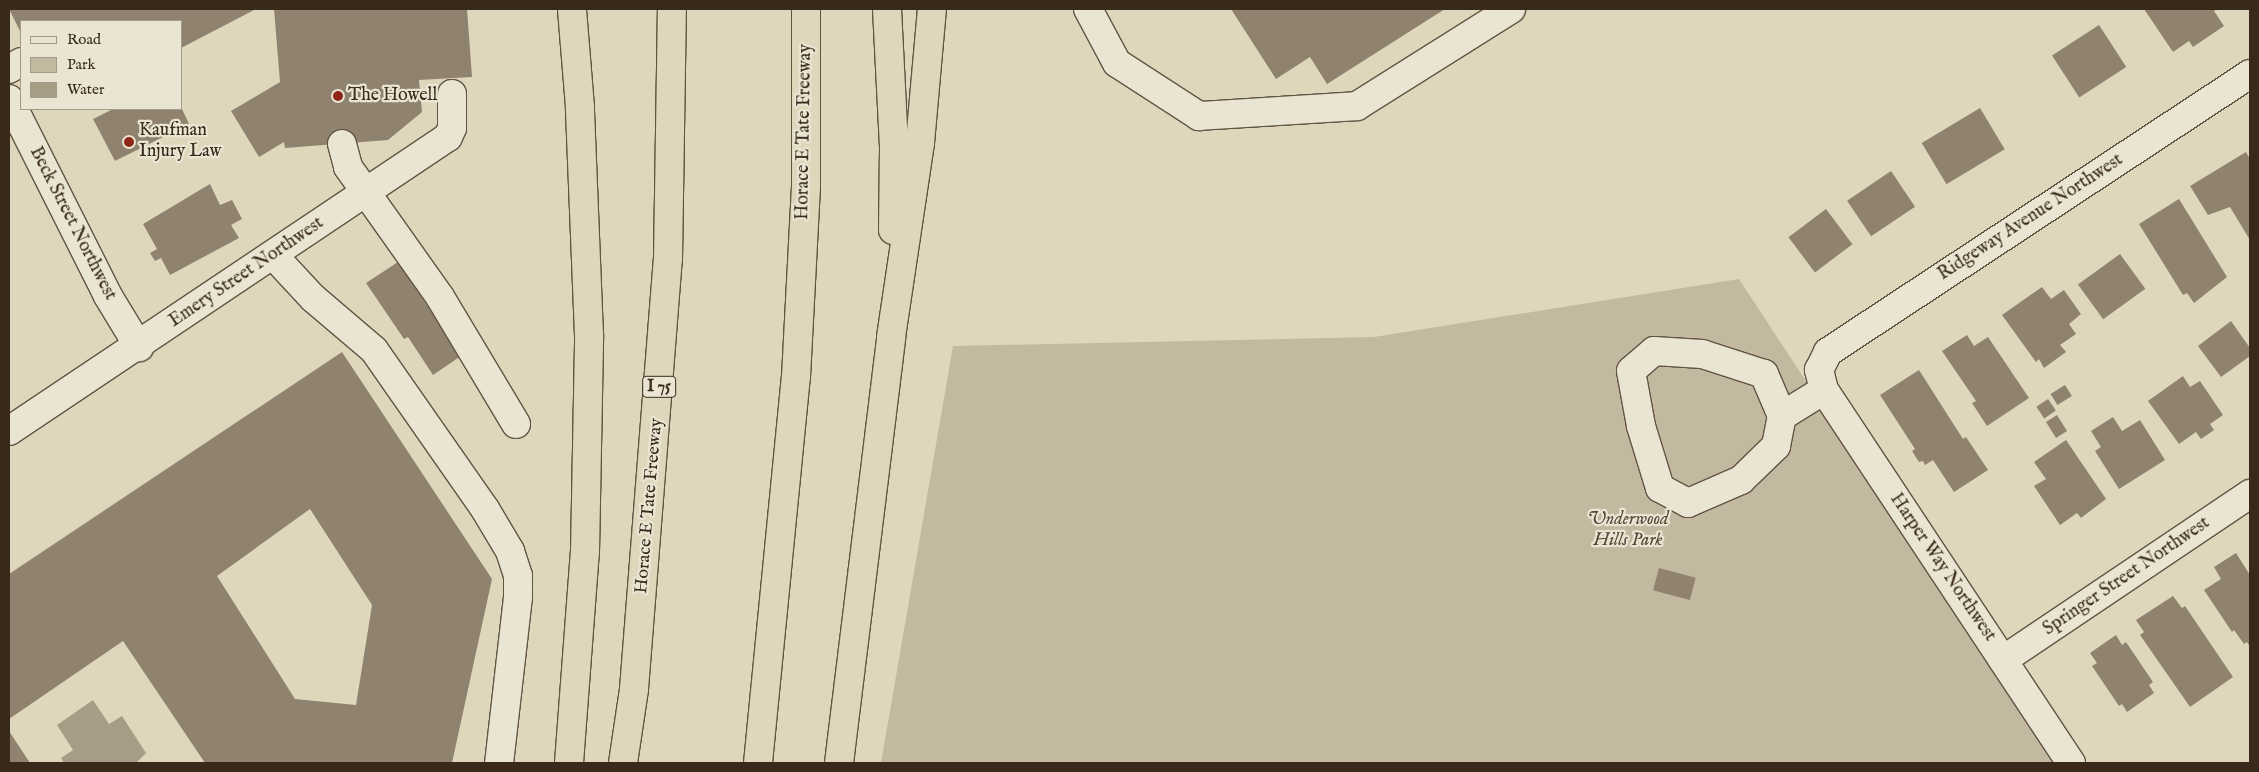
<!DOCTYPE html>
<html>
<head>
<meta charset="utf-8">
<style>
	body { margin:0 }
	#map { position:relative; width:2259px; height:772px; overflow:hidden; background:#dfd7bc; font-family:"IM FELL English",serif }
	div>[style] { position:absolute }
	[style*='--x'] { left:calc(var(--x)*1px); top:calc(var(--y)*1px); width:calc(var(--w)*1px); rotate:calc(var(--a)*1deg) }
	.green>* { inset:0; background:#c3b9a1 }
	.water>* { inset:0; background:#a79c85 }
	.building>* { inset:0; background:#8f836f; transform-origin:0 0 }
	.roads { filter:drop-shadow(1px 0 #625443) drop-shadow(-1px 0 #625443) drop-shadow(0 1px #625443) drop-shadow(0 -1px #625443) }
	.minor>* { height:28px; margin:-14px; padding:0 14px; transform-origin:14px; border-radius:14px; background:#eae5d3 }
	.highway>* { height:28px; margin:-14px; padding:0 14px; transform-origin:14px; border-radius:14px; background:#dfd7bc }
	.dots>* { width:14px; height:14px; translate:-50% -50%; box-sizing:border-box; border:2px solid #eae5d3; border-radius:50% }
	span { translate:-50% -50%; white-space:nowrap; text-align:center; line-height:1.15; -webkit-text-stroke:4.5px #eae5d3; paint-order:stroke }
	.shield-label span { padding:1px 4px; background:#eae5d3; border:1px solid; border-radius:4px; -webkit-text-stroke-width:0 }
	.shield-label { font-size:16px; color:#39291b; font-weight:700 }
	.poi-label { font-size:18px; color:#39291b }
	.left { translate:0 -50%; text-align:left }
	.street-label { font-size:18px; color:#39291b }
	.park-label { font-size:18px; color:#554636; font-style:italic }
	.frame { position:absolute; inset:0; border:10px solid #39291b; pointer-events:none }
	.legend { position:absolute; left:20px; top:20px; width:162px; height:90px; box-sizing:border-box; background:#eae5d3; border:1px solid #a39a89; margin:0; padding:6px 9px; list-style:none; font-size:15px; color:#39291b }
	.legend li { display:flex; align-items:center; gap:10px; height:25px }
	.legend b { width:25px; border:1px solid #a39a89 }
</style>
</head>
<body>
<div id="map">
	<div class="green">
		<i style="clip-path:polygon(1739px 279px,2056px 763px,881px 763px,953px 346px,1374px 337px)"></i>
	</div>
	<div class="water">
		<i style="clip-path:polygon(93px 700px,109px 724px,122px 716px,146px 753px,136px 763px,64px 763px,61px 758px,73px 750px,57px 725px)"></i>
	</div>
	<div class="building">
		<i style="clip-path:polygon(9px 9px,256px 9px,181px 48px,181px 21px,21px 21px,21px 33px)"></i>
		<i style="clip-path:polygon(274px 9px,467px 9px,472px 77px,419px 80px,422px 112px,388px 140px,285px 148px,284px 142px,259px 157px,231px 111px,280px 82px)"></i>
		<i style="clip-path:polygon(1231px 9px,1445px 9px,1327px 84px,1310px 57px,1276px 79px)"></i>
		<i style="clip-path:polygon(2144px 9px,2217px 9px,2214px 11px,2224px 26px,2193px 47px,2189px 41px,2173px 52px)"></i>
		<i style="left:2099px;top:25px;width:50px;height:56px;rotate:57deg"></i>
		<i style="left:1980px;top:108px;width:48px;height:68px;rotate:59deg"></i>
		<i style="clip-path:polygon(113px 109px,182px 109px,189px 124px,115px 161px,93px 119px)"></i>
		<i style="clip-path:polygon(2246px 152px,2250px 159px,2250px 240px,2230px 207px,2208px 215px,2190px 186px)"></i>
		<i style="left:1891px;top:171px;width:43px;height:53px;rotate:56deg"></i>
		<i style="clip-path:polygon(210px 184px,220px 205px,232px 200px,242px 219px,231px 225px,239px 238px,170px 275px,161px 258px,155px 261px,150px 253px,157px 249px,143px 224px)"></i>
		<i style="clip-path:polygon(2179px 199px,2227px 277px,2194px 303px,2187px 293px,2183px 295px,2139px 224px)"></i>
		<i style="left:1826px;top:209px;width:44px;height:47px;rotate:53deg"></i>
		<i style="left:2120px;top:254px;width:43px;height:52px;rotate:54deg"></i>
		<i style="clip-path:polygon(398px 262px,461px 356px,433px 375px,408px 337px,404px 339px,366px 283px)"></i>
		<i style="clip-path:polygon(2042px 287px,2051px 299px,2064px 290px,2081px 314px,2069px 324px,2076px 334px,2060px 345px,2066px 352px,2044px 368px,2039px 359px,2036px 362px,2002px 315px)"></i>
		<i style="clip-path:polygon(2231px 321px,2250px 348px,2250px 356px,2221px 377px,2198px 346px)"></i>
		<i style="clip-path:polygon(1967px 335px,1974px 346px,1988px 337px,2029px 398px,1987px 426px,1972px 403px,1976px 401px,1942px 351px)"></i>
		<i style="clip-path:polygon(evenodd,342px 352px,492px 579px,452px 763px,205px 763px,123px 641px,9px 719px,9px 574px,342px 352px,310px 509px,372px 605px,356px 705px,295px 699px,217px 576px,310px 509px)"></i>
		<i style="clip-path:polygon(1919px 370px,1963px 439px,1966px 437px,1988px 470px,1954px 492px,1933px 460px,1925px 465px,1923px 461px,1919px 462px,1912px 451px,1915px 449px,1880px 395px)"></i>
		<i style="clip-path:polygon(2183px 376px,2190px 387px,2200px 381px,2223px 415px,2210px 424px,2214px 430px,2201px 439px,2196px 432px,2179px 444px,2148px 401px)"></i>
		<i style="left:2065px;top:385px;width:13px;height:17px;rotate:58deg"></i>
		<i style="left:2048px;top:399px;width:14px;height:14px;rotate:56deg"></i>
		<i style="left:2057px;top:415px;width:19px;height:13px;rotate:58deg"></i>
		<i style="clip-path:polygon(2113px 417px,2122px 431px,2140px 420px,2165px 460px,2119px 489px,2095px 451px,2101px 447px,2091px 431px)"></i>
		<i style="clip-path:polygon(2066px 440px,2106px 499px,2081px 518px,2077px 513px,2060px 525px,2034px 486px,2046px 479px,2034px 462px)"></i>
		<i style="clip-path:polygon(2236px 553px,2250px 575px,2250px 647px,2247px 642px,2244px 644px,2234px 630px,2232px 632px,2204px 590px,2221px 579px,2214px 567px)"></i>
		<i style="left:1659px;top:568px;width:38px;height:23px;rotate:15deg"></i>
		<i style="clip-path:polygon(2173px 596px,2182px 608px,2185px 606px,2233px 677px,2190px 707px,2140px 635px,2144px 632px,2136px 620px)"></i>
		<i style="clip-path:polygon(2116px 635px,2122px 645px,2126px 642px,2153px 682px,2149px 685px,2154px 693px,2127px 712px,2122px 704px,2119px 706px,2092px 666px,2097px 663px,2090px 653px)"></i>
		<i style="clip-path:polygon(9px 731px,30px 763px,9px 763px)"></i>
	</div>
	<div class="roads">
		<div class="minor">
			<i style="--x:1088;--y:9;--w:61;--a:61.8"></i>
			<i style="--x:1117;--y:63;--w:98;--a:32.9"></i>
			<i style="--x:1199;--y:116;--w:158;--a:-3.6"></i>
			<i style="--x:1357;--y:106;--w:182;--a:-32.2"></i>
			<i style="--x:9;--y:69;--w:14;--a:-30"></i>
			<i style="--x:9;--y:99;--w:220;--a:63.3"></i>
			<i style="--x:108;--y:296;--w:60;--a:58.7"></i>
			<i style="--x:342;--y:144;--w:24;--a:75"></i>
			<i style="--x:348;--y:167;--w:159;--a:54.7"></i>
			<i style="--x:440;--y:297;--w:148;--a:59.1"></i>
			<i style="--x:273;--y:255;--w:59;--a:47.1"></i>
			<i style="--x:313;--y:298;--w:80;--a:40.4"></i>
			<i style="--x:374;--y:350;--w:194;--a:55.1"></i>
			<i style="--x:485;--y:509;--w:49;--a:59.2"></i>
			<i style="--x:510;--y:551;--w:26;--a:72"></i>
			<i style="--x:518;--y:576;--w:21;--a:90"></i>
			<i style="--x:518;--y:597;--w:167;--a:96.5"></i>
			<i style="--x:1782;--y:416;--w:46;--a:-113.2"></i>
			<i style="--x:1764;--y:374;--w:65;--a:-162.1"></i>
			<i style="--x:1702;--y:354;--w:48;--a:-176.4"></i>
			<i style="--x:1654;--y:351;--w:30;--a:139"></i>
			<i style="--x:1631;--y:371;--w:56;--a:79.7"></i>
			<i style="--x:1641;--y:426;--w:65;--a:73"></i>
			<i style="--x:1660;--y:488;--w:32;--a:28"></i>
			<i style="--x:1688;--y:503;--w:58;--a:-23.5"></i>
			<i style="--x:1741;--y:480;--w:49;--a:-44.2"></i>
			<i style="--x:1776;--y:446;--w:31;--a:-79"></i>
			<i style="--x:1782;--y:416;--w:49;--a:-31.8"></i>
			<i style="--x:9;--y:431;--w:528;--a:-33.81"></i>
			<i style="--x:448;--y:137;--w:10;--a:-66"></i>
			<i style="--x:452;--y:128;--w:34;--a:-90"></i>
			<i style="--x:2003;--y:660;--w:298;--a:-33.9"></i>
			<i style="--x:2071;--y:763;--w:447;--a:-123.5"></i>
			<i style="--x:1824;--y:390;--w:21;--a:-104"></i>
			<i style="--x:1819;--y:370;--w:20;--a:-63"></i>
			<i style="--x:1828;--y:352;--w:505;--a:-33.38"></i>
		</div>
		<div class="highway">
			<i style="--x:887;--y:9;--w:139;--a:87.1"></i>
			<i style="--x:894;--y:148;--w:82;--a:90.7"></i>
			<i style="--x:569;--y:763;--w:212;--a:-85.7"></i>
			<i style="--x:585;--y:552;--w:217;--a:-88.9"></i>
			<i style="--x:589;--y:335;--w:228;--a:-92.3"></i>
			<i style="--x:580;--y:107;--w:98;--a:-94.7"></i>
			<i style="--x:623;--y:763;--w:75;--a:-81.5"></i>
			<i style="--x:634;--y:689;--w:431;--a:-85.5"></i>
			<i style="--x:668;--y:259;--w:250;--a:-89.1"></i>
			<i style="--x:758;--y:763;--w:388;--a:-84.4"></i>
			<i style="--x:796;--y:377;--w:190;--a:-87"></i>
			<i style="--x:806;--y:187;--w:178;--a:-90"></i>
			<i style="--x:839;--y:763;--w:429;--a:-83"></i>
			<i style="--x:891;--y:337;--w:196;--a:-81.5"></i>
			<i style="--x:920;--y:143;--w:135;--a:-84.9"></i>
		</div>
	</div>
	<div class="dots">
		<i style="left:338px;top:96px;background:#8f2418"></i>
		<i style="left:129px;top:142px;background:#8f2418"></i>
	</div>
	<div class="shield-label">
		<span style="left:659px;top:387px">I 75</span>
	</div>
	<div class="poi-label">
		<span class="left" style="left:348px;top:96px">The Howell</span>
		<span class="left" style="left:139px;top:142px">Kaufman<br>Injury Law</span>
	</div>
	<div class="street-label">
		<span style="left:805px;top:132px;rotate:-89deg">Horace E Tate Freeway</span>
		<span style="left:2031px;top:218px;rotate:-33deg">Ridgeway Avenue Northwest</span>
		<span style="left:72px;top:224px;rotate:63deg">Beck Street Northwest</span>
		<span style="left:247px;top:273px;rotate:-34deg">Emery Street Northwest</span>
		<span style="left:650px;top:506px;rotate:-85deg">Horace E Tate Freeway</span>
		<span style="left:1942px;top:568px;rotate:56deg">Harper Way Northwest</span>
		<span style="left:2127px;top:577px;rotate:-34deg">Springer Street Northwest</span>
	</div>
	<div class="park-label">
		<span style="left:1628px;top:531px">Underwood<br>Hills Park</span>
	</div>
	<div class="frame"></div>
	<ul class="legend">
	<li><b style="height:6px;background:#eae5d3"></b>Road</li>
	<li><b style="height:14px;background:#c3b9a1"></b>Park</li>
	<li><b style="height:14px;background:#a79c85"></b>Water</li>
	</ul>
</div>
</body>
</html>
